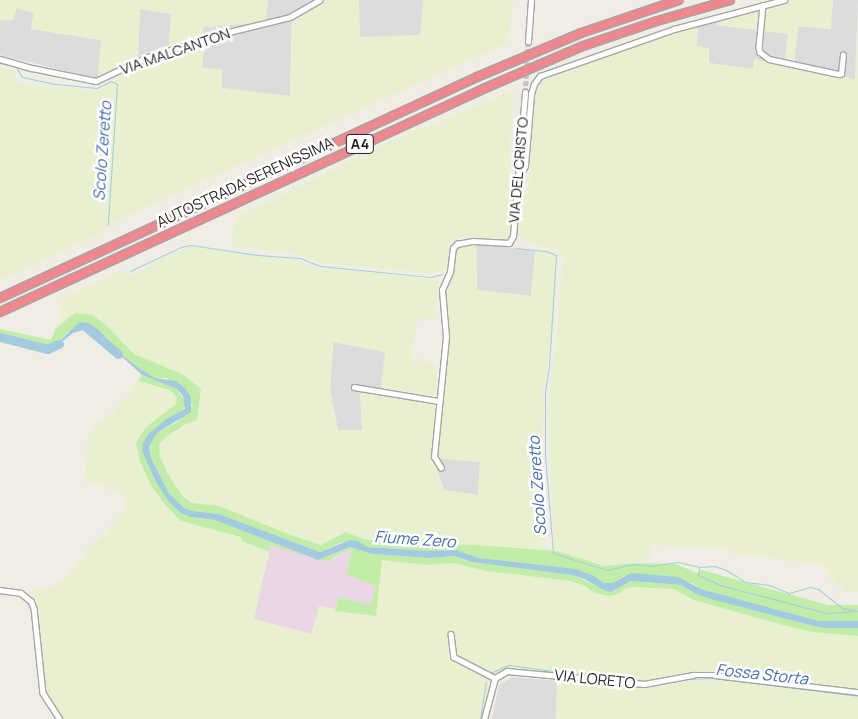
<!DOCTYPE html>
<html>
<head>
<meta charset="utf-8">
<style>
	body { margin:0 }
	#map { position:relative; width:858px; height:719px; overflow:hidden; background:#f0eee4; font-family:Manrope,sans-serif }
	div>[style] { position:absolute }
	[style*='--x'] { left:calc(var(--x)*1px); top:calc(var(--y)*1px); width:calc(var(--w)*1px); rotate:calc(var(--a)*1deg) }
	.residential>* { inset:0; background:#dddcdc; transform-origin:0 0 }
	.industrial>* { inset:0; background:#ead6e4 }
	.farmland>* { inset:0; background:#e9f0cf }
	.grass>* { inset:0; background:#c1eda8 }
	.water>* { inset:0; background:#a2cbe0 }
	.stream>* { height:1px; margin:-0.5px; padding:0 0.5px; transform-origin:0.5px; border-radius:0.5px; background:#a2cbe0 }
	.river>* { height:9px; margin:-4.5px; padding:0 4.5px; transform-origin:4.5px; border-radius:4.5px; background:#a2cbe0 }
	.minor-tunnel>* { height:4.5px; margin-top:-2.25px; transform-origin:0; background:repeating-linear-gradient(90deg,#c6c5bd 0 4.5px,transparent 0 6.5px) }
	.roads { filter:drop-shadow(1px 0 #a6a6a6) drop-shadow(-1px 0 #a6a6a6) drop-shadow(0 1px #a6a6a6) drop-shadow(0 -1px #a6a6a6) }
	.minor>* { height:4.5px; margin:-2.25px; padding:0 2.25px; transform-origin:2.25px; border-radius:2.25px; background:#fff }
	.motorway>* { height:8px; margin:-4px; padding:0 4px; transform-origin:4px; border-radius:4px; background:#ec888e }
	span { translate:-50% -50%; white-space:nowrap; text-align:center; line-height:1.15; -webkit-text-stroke:5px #fff; paint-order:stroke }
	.shield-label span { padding:1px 4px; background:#fff; border:1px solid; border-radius:4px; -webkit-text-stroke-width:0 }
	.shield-label { font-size:14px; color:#1f1f1f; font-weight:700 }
	.street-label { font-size:15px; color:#1f1f1f }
	.water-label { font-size:16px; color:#456fb4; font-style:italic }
</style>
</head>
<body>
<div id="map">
	<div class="residential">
		<i style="clip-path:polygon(268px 0,314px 0,292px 19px,290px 97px,222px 88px,203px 68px,203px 27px,265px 22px)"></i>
		<i style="left:359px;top:0;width:64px;height:37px"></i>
		<i style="clip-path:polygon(833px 0,858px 0,855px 79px,793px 67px,798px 26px,830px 29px)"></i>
		<i style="clip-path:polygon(16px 8px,34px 13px,31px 29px,101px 40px,98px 79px,0 55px,0 20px,13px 20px)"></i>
		<i style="clip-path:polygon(140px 9px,171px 14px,169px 45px,138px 57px)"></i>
		<i style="clip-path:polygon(717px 17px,717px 25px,788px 34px,784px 66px,754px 59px,753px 69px,709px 63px,697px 46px,687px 25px)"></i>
		<i style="clip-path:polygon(476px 243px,535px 251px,531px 296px,477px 290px)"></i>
		<i style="clip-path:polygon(333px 342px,386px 352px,381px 386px,390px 396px,360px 393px,362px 430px,338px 430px,330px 391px)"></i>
		<i style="clip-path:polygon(433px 458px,480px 462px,478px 495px,444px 490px)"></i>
		<i style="clip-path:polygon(512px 677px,557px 681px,556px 719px,492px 719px,499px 685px)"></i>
	</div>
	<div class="industrial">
		<i style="clip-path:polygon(269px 544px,324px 561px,334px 559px,345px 551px,352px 550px,346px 574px,376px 586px,370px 605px,339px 597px,335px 611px,319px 606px,312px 634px,253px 619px,269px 554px)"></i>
	</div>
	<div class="farmland">
		<i style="clip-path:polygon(evenodd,0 0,268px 0,266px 22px,203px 27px,203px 39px,98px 79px,101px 40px,31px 29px,34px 13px,17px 8px,13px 20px,0 20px,0 0,140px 9px,171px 14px,169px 45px,138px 57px,140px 9px)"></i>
		<i style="clip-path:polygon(314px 0,359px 0,360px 37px,420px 35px,423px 0,513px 0,509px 38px,505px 44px,120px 219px,96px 236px,0 280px,0 67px,16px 71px,17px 81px,23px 83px,94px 91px,118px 79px,119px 75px,203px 44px,203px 68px,222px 69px,222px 88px,290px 96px,292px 19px)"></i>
		<i style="clip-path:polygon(797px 0,833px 0,831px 29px,798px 26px,794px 67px,855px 79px,858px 31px,858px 591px,845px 592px,820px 564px,734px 553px,724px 549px,652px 545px,649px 559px,637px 563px,604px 566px,557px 551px,554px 548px,548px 407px,558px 325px,563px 254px,555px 248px,532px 245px,517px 234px,521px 192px,528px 190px,529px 185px,535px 95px,538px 86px,550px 75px,621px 45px,687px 25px,698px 27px,697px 46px,709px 48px,709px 63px,753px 69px,754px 59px,784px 66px,788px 34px,717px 25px,717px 17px)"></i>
		<i style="clip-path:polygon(513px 90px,510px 149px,511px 168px,507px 186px,514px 195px,511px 231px,507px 239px,464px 237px,453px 239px,447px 248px,447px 271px,431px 273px,320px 263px,297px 254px,232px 246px,235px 218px,376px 148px)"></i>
		<i style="clip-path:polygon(evenodd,462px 240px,472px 241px,476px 243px,477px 290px,531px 296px,535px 251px,556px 254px,554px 322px,543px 397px,542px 458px,545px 550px,381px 542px,363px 539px,347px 532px,321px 545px,288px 534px,219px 506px,192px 503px,184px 499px,168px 474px,160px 457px,159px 444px,166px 437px,185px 424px,197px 420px,201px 389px,196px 383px,134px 354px,122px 342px,67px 318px,56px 328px,64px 298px,121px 271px,133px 275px,153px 263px,189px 246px,298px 260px,316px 268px,380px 273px,439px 280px,433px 319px,417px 319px,411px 358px,433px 363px,435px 366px,437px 374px,435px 396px,381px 387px,385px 352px,333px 342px,330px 391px,338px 430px,362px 430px,360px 393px,443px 400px,449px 327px,444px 292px,455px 243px,462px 240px,433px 458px,480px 462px,478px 495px,444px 490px,433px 458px)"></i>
		<i style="clip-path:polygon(138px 381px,170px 390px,177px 398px,176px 404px,171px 408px,146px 427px,136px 451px,213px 529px,241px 537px,242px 541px,269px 552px,254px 619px,311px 634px,319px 606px,376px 616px,382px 560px,427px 565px,453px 563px,486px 571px,570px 581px,583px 585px,594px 593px,618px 594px,626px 588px,652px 586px,674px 589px,694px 600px,783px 625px,812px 632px,858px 636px,858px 690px,726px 674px,635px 681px,520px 670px,498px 676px,485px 719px,60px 719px,44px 692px,39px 606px,31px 589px,45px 590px,64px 580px,88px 549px,106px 533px,125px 509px,126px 498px,116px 490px,85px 480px,88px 438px,94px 426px,114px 412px)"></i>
		<i style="clip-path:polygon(557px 681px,635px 688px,691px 681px,725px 681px,858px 697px,858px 719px,556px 719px)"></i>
	</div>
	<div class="grass">
		<i style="clip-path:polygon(75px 313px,92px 315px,106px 325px,134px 354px,184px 375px,201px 389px,197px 420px,185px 424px,166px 437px,159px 444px,160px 457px,168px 474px,184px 498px,192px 503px,219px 506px,288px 534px,321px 545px,346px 532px,363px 539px,381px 542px,475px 545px,557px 551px,604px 566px,637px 563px,676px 564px,697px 573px,702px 570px,828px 605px,858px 605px,858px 621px,819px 621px,701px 589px,692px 583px,624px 576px,612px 583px,603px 583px,594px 576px,479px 558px,457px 550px,429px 551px,366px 547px,358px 541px,340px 543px,320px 552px,219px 514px,192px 511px,184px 508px,169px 493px,151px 458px,149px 447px,157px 433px,177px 422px,193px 405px,167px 378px,155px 378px,142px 370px,122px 355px,99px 330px,89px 323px,67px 333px,54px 346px,0 333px,0 329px,51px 340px,56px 328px)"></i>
		<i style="clip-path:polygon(142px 375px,177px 389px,186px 403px,183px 411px,166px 419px,149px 433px,142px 451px,156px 482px,191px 517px,215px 520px,310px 557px,269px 545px,269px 552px,242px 541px,241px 537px,181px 521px,166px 506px,152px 487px,140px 462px,136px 443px,146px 427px,176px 404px,177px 398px,170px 390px,138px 381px)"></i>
		<i style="clip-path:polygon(350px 547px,372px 554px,430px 558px,454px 556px,472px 562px,572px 575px,611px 592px,631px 581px,681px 585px,696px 594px,805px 624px,824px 628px,858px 628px,858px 636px,812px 632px,783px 625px,694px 600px,674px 589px,635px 587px,626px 588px,618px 594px,609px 596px,594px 593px,583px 585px,570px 581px,486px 571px,453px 563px,427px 565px,382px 560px,376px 616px,335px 611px,339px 597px,370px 605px,376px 586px,346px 574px,352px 550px,345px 551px,329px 561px,318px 560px)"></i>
	</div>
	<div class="water">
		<i style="clip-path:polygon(80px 322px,89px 323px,99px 330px,122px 355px,142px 370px,155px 378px,176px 381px,184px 387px,191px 397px,191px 412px,157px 433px,149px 447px,151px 458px,169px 493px,184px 508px,192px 511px,219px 514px,320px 552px,350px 540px,358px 541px,367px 547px,429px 551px,457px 550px,479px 558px,576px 569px,594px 576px,604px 583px,612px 583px,631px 573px,678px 577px,701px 589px,819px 621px,858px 621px,858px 628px,824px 628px,805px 624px,711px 599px,696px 594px,681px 585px,631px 581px,611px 592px,606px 591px,584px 579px,572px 575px,472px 562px,454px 556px,430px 558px,372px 554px,350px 547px,318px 560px,215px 520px,191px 517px,181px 513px,169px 502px,156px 482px,142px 451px,143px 443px,149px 433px,166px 419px,185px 409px,183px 396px,177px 389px,142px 375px,97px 334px,87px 329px,73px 333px,53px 349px,0 337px,0 333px,54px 346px)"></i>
	</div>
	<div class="stream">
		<i style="--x:0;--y:63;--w:16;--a:14"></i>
		<i style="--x:16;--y:67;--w:12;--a:59"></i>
		<i style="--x:22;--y:77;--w:35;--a:12"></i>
		<i style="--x:56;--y:84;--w:41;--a:5.6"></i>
		<i style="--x:97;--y:88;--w:16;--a:-27"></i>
		<i style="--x:111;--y:81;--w:7;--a:27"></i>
		<i style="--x:117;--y:84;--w:141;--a:93.7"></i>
		<i style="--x:516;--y:248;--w:30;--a:6"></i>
		<i style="--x:546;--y:251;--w:11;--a:22"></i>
		<i style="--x:556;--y:255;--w:112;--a:93.6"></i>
		<i style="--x:549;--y:367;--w:24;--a:99"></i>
		<i style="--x:545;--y:391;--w:64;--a:90"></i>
		<i style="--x:545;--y:455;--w:98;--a:85.3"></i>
		<i style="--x:553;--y:553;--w:57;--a:17.5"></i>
		<i style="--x:607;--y:570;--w:27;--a:-13"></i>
		<i style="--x:633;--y:564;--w:17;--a:7"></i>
		<i style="--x:650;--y:566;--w:28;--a:-8"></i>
		<i style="--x:678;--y:562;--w:22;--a:13"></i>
		<i style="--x:699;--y:567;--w:15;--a:-4"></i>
		<i style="--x:714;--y:566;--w:13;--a:18"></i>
		<i style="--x:726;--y:570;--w:22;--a:32"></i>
		<i style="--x:745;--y:582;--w:24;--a:7"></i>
		<i style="--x:769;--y:585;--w:22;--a:22"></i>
		<i style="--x:789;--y:593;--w:22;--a:-16"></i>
		<i style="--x:810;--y:587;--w:8;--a:14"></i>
		<i style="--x:818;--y:589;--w:31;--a:38"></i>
		<i style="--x:842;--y:608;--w:16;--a:11"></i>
		<i style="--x:130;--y:271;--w:56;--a:-25.2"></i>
		<i style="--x:181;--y:247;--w:10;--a:-11"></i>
		<i style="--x:191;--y:245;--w:68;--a:8.5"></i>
		<i style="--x:258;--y:255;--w:42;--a:4.1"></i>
		<i style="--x:300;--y:258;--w:22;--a:22"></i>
		<i style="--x:320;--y:266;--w:112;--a:5.7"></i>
		<i style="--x:431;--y:277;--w:12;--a:-14"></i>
		<i style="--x:699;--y:568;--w:7;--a:98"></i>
		<i style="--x:698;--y:575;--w:24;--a:24"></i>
		<i style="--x:720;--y:585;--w:111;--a:14.7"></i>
		<i style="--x:827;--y:613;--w:26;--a:-4"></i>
		<i style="--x:490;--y:673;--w:21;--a:-23"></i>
		<i style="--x:509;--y:665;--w:117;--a:7.9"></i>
		<i style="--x:628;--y:684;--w:4;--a:45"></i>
		<i style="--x:631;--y:687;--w:13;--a:-4"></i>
		<i style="--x:644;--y:686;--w:43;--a:-9.5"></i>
		<i style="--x:686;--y:679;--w:26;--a:-2"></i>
		<i style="--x:712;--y:678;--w:147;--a:7"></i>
		<i style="--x:480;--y:719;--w:38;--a:-81"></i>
	</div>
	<div class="river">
		<i style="--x:86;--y:327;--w:42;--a:40.2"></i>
		<i style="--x:0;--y:337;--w:49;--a:14.3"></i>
		<i style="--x:47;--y:349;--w:13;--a:-23"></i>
	</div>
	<div class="minor-tunnel">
		<i style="--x:525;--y:92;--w:50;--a:-86.6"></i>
	</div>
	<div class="roads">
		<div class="minor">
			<i style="--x:763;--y:5;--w:42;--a:95.4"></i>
			<i style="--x:759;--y:47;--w:5;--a:79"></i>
			<i style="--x:760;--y:52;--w:11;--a:38"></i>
			<i style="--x:769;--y:59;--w:72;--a:12.1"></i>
			<i style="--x:839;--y:74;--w:2;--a:0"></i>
			<i style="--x:841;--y:74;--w:19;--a:-84"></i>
			<i style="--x:528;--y:42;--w:42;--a:-85.9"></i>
			<i style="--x:0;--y:59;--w:33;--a:16"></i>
			<i style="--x:32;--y:68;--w:65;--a:11.5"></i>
			<i style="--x:96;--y:81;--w:54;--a:-25.1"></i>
			<i style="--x:145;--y:58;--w:88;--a:-17.2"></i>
			<i style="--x:229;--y:32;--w:63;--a:-13.8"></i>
			<i style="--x:290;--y:17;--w:34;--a:-30"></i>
			<i style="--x:520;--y:174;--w:9;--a:-58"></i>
			<i style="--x:525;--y:166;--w:72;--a:-85.2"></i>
			<i style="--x:531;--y:94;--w:10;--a:-73"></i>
			<i style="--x:534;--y:84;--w:10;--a:-53"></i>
			<i style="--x:540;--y:76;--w:142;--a:-19.3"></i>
			<i style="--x:674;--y:29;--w:114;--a:-14.8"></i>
			<i style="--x:354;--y:387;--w:86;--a:9.4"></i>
			<i style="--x:441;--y:468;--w:13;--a:-122"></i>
			<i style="--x:434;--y:457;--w:121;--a:-84.3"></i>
			<i style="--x:446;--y:337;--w:47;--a:-94.9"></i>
			<i style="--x:442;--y:290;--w:20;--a:-66"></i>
			<i style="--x:450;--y:272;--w:24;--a:-83"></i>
			<i style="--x:453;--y:248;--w:6;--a:-45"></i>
			<i style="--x:457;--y:244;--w:16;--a:-11"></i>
			<i style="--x:473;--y:241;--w:36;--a:3"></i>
			<i style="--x:509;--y:243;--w:8;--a:-60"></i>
			<i style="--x:513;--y:236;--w:144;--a:-85.2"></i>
			<i style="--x:0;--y:590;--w:21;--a:8"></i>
			<i style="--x:21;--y:593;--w:13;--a:39"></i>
			<i style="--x:31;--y:601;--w:8;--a:67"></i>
			<i style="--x:34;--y:608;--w:85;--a:84"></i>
			<i style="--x:43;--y:693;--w:31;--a:57"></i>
			<i style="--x:451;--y:634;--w:23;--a:83"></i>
			<i style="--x:454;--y:657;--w:46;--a:27.1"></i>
			<i style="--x:484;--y:719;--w:42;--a:-75"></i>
			<i style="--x:495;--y:678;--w:14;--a:-30"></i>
			<i style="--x:507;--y:671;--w:138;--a:5.4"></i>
			<i style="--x:644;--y:684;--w:50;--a:-10.4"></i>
			<i style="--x:693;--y:675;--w:22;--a:0"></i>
			<i style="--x:715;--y:675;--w:144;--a:6.8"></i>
		</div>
		<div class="motorway">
			<i style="--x:0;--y:298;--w:526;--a:-24.86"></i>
			<i style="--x:477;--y:77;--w:113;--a:-22.9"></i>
			<i style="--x:581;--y:33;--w:103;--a:-18.6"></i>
			<i style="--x:0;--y:312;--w:532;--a:-24.78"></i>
			<i style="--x:483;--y:89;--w:109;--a:-23.3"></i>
			<i style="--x:583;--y:46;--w:78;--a:-18.7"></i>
			<i style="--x:657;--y:21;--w:76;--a:-16"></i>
		</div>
	</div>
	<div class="shield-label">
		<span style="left:360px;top:144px">A4</span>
	</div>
	<div class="street-label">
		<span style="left:175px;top:51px;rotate:-19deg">VIA MALCANTON</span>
		<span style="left:518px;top:170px;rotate:-85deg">VIA DEL CRISTO</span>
		<span style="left:245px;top:182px;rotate:-25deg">AUTOSTRADA SERENISSIMA</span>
		<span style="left:595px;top:679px;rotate:6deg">VIA LORETO</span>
	</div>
	<div class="water-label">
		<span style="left:102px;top:151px;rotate:-86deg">Scolo Zeretto</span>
		<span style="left:537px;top:486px;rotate:-94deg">Scolo Zeretto</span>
		<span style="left:415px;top:539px;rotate:4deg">Fiume Zero</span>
		<span style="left:762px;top:674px;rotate:6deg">Fossa Storta</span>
	</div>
</div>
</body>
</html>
